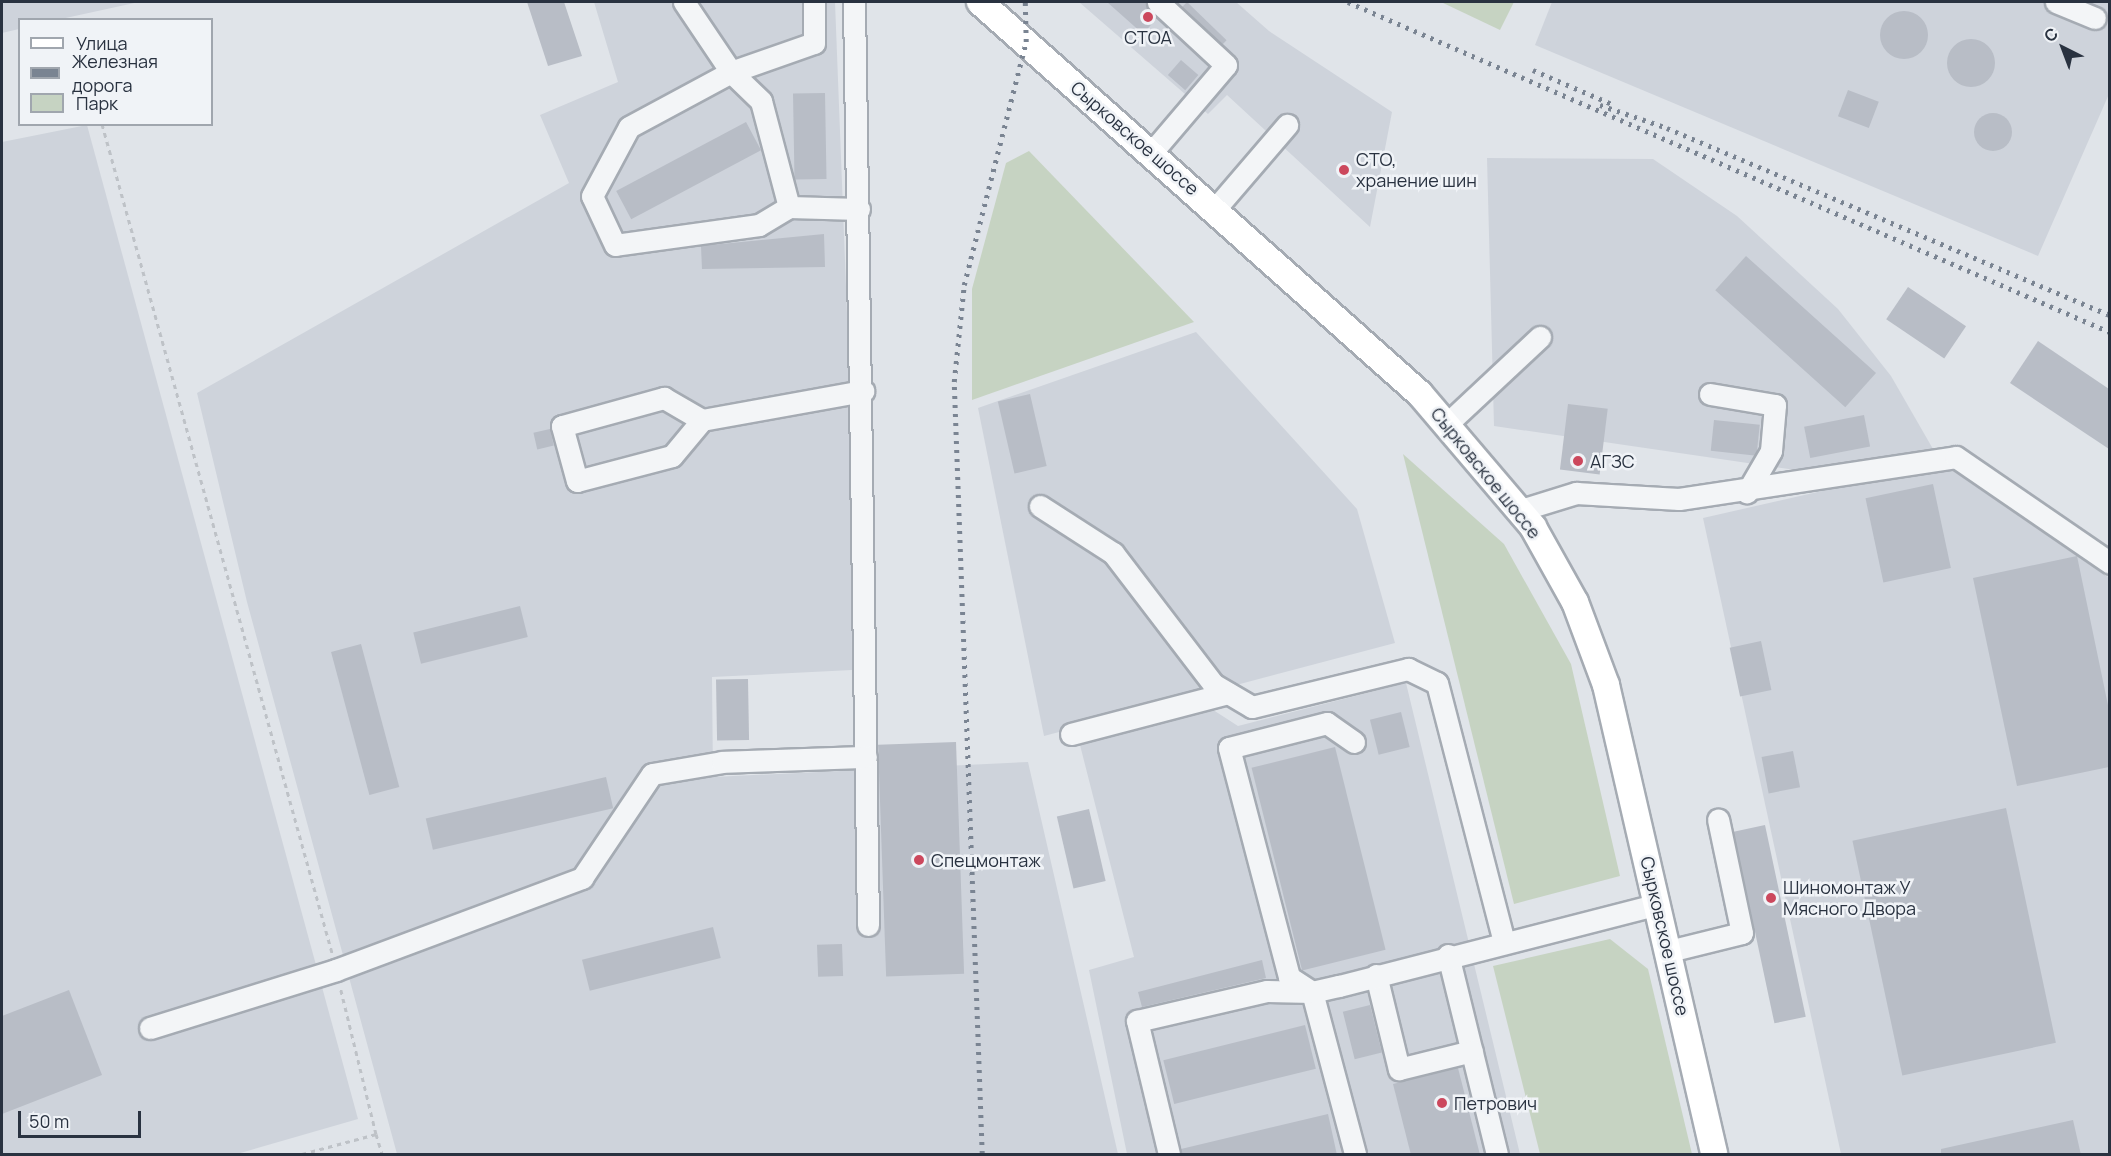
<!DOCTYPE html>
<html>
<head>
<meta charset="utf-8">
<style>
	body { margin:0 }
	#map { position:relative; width:2111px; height:1156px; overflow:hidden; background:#e0e4e9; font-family:Manrope,sans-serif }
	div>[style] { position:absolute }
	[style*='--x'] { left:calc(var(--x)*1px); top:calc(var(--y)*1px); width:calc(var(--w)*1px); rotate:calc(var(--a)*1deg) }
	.built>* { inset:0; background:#ced3db }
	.green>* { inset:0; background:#c6d3c2 }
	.building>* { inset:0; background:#b8bdc6; transform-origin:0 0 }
	.round { border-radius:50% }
	.path>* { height:3px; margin-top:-1.5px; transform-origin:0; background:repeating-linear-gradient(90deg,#bec2c7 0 4.5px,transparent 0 9px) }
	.roads { filter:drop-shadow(2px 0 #a5abb3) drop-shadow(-2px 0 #a5abb3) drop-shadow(0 2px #a5abb3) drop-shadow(0 -2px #a5abb3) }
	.minor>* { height:21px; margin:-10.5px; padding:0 10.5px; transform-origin:10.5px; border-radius:10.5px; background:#f3f5f7 }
	.major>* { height:26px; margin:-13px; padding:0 13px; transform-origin:13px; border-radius:13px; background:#fff }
	.rail>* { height:4.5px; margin-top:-2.25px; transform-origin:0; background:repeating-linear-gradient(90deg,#7a8492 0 3px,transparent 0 9px) }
	.dots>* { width:16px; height:16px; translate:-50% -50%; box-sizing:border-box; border:3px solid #f0f3f7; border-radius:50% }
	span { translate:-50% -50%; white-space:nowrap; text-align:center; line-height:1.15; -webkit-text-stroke:5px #f0f3f7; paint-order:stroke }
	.poi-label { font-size:18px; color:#293240 }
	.left { translate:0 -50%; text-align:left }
	.street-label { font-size:18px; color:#293240 }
	.frame { position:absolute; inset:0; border:3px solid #293240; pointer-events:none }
	.legend { position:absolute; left:18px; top:18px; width:195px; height:108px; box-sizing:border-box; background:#f0f3f7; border:2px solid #a0a6ae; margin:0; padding:8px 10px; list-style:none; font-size:18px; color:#293240 }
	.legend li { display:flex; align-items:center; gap:12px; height:30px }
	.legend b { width:30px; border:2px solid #a0a6ae }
	.north { position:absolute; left:2033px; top:18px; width:60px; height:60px; -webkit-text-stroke:4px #f0f3f7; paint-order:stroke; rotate:318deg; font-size:16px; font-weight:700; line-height:24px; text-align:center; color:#293240 }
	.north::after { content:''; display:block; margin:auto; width:21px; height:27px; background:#293240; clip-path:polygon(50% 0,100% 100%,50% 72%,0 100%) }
	.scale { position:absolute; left:18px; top:1111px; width:123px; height:27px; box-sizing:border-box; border:3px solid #293240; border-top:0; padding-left:8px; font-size:18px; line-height:21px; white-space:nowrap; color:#293240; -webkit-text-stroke:4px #f0f3f7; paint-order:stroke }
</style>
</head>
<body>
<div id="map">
	<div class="built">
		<i style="clip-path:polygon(2px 2px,139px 2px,61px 19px,20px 20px,19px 29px,2px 33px)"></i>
		<i style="clip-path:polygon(594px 2px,835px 2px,851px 416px,852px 670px,712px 677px,713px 777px,1028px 762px,1118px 1154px,397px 1154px,247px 602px,197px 393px,569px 183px,540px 115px,618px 82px)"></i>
		<i style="clip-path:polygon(1079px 2px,1236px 2px,1269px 31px,1392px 112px,1370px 227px,1227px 95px,1208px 114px)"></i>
		<i style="clip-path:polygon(1552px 2px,2109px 2px,2109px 94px,2038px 256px,1535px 45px)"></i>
		<i style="clip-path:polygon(87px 125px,358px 1119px,237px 1154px,2px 1154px,2px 142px)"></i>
		<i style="clip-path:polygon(1487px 158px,1653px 159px,1737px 216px,1838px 309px,1891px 376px,1933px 449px,1796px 470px,1494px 426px)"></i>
		<i style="clip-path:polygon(1196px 332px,1357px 509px,1395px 643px,1044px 736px,978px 408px)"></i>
		<i style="clip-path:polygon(1945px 463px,2109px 578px,2109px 1154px,1841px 1154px,1703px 518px)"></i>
		<i style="clip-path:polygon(1406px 683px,1520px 1154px,1127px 1154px,1089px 970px,1134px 957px,1080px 745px,1207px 706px,1238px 726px)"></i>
	</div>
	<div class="green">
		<i style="clip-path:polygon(1441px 2px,1514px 2px,1500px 30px)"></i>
		<i style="clip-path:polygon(1029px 151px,1194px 322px,972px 400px,972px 289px,1006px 163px)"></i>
		<i style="clip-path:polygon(1403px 454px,1504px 544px,1571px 664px,1620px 876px,1514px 904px)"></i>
		<i style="clip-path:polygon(1610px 939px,1648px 969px,1692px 1154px,1540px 1154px,1493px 966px)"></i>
	</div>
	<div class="building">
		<i style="clip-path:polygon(527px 2px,564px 2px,582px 56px,548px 66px)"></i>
		<i style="clip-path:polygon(1107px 2px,1146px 2px,1157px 18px,1143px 34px)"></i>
		<i style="left:1187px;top:2px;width:55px;height:8px;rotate:44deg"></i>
		<i class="round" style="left:1880px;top:11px;width:48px;height:48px"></i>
		<i class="round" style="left:1947px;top:39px;width:48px;height:48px"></i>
		<i style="left:1181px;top:60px;width:23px;height:20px;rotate:41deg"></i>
		<i style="left:1848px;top:90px;width:33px;height:28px;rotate:21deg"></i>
		<i style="left:825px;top:93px;width:86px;height:32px;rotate:89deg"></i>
		<i class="round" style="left:1974px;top:113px;width:38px;height:38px"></i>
		<i style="left:746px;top:122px;width:32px;height:147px;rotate:62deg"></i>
		<i style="clip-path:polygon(824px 234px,825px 267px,702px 269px,701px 246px)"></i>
		<i style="left:1746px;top:256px;width:175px;height:46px;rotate:42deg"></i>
		<i style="left:1908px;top:287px;width:70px;height:39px;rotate:34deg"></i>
		<i style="clip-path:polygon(2038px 341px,2109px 389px,2109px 449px,2010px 383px)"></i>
		<i style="left:1030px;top:394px;width:74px;height:33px;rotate:77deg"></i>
		<i style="left:1568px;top:404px;width:40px;height:66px;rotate:7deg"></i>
		<i style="left:1864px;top:415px;width:32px;height:61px;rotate:79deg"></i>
		<i style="left:1714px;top:420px;width:46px;height:31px;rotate:6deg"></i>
		<i style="left:550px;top:429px;width:17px;height:17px;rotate:77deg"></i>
		<i style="left:1933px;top:484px;width:86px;height:69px;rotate:78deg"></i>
		<i style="clip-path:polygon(2077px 556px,2109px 710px,2109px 767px,2017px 786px,1973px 578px)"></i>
		<i style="left:520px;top:606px;width:32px;height:110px;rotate:76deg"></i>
		<i style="left:1761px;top:641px;width:50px;height:32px;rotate:78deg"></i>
		<i style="left:361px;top:644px;width:148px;height:31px;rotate:75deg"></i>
		<i style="left:748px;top:679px;width:61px;height:32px;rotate:89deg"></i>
		<i style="left:1401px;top:712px;width:36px;height:32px;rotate:76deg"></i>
		<i style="left:956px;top:742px;width:232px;height:78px;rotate:88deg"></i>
		<i style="left:1335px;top:747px;width:209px;height:86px;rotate:76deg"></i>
		<i style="left:1793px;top:751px;width:37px;height:32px;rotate:79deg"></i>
		<i style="left:606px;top:777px;width:32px;height:185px;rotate:77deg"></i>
		<i style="left:2006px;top:808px;width:240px;height:157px;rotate:78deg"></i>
		<i style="left:1089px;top:809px;width:74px;height:33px;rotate:77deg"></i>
		<i style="left:1765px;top:825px;width:196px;height:32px;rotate:78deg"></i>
		<i style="left:713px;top:927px;width:32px;height:135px;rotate:76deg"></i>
		<i style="left:842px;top:944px;width:32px;height:25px;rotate:88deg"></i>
		<i style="clip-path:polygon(1262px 960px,1266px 978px,1142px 1007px,1138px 992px)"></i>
		<i style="clip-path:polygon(69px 990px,102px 1075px,2px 1114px,2px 1016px)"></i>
		<i style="left:1370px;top:1005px;width:49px;height:28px;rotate:76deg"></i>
		<i style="left:1305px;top:1025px;width:45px;height:146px;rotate:76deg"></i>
		<i style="clip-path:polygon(1458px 1068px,1480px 1155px,1411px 1155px,1393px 1084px)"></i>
		<i style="clip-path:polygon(1328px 1114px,1337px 1155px,1181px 1155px,1181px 1149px)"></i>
		<i style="clip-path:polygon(2073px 1120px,2081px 1155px,1941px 1155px,1941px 1149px)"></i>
	</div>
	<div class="path">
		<i style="--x:102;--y:124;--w:860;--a:74.49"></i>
		<i style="--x:376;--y:1134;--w:21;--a:73"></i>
		<i style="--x:302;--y:1154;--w:77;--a:-15.1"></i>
		<i style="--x:376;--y:1134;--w:152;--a:-103.7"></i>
	</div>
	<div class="roads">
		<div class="minor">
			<i style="--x:684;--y:2;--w:84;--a:56.1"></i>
			<i style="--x:731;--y:72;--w:42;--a:44"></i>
			<i style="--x:761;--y:101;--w:110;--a:75.2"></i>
			<i style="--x:789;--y:207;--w:70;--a:1.6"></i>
			<i style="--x:854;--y:2;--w:923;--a:89.13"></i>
			<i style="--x:2056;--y:2;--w:42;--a:22.3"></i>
			<i style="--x:1152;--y:152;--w:114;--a:-49.6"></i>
			<i style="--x:1226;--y:65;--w:93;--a:-137.2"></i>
			<i style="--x:789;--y:207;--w:35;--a:149"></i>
			<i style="--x:759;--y:225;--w:145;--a:172.1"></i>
			<i style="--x:615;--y:245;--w:54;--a:-115.1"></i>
			<i style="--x:592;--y:196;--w:78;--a:-61.8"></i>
			<i style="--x:629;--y:127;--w:116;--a:-28.3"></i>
			<i style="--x:731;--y:72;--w:88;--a:-19.3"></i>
			<i style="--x:814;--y:43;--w:41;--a:-90"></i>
			<i style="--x:1215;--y:209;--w:111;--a:-49.4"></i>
			<i style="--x:1710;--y:394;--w:66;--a:9.6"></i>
			<i style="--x:1775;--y:405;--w:46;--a:95"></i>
			<i style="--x:1771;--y:451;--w:48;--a:120.3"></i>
			<i style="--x:702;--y:420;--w:47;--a:129.8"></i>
			<i style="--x:672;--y:456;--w:98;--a:165.3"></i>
			<i style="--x:577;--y:481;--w:57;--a:-105.3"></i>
			<i style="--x:562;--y:426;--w:106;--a:-15.4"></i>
			<i style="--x:664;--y:398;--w:44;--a:30.1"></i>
			<i style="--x:702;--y:420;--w:164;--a:-10.2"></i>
			<i style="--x:1448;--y:423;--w:126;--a:-43.1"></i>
			<i style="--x:1040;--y:506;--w:87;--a:32.8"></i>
			<i style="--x:1113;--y:553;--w:165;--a:52.6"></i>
			<i style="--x:1213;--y:684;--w:45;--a:30.5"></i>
			<i style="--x:1252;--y:707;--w:161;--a:-13.7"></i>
			<i style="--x:1408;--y:669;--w:32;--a:26"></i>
			<i style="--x:1437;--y:683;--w:268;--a:75.5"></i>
			<i style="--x:1521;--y:510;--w:58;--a:-17.2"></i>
			<i style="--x:1576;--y:493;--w:103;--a:3.3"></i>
			<i style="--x:1679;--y:499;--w:280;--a:-8.6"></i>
			<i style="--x:1956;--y:457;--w:187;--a:34.5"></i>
			<i style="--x:1071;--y:734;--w:162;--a:-14.6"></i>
			<i style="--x:1354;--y:742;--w:33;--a:-145"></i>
			<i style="--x:1327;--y:723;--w:101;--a:165.7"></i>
			<i style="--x:1229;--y:748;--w:237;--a:75.3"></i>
			<i style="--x:1289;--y:977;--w:27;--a:33"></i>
			<i style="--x:1312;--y:992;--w:168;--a:75.1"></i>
			<i style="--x:1669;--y:951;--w:75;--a:-13.9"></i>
			<i style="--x:1742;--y:933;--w:116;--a:-101.9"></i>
			<i style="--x:1448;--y:955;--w:205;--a:76.2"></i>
			<i style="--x:1376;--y:975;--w:97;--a:76.3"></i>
			<i style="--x:1399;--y:1069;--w:75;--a:-13.9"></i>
			<i style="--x:150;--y:1028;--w:195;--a:-17.3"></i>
			<i style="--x:336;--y:970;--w:263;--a:-20.5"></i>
			<i style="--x:582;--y:878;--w:125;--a:-56.1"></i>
			<i style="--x:652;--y:774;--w:71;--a:-9.7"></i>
			<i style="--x:722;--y:762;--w:144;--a:-2"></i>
			<i style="--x:1169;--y:1154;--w:137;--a:-103.5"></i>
			<i style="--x:1137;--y:1021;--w:133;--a:-13"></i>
			<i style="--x:1267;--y:991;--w:45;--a:1.3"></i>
			<i style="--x:1312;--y:992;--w:28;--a:-13"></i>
			<i style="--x:1339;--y:986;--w:329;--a:-14.4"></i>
		</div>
		<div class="major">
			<i style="--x:980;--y:2;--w:589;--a:41.7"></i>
			<i style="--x:1420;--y:394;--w:175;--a:49.6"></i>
			<i style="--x:1533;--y:527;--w:86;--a:60.8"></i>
			<i style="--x:1575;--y:602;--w:89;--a:69.5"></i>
			<i style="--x:1606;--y:685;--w:481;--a:77"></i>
		</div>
	</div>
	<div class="rail">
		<i style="--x:1348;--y:2;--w:830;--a:23.42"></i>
		<i style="--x:1533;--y:70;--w:86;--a:23.3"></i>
		<i style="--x:1600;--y:105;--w:71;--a:18.9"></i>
		<i style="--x:1667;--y:128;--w:481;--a:22.9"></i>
		<i style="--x:982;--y:1154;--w:773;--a:-92.08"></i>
		<i style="--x:954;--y:382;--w:98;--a:-84.1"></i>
		<i style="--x:964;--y:285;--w:251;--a:-75.7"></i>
		<i style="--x:1026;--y:42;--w:40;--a:-91.4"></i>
	</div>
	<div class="dots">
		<i style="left:1148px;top:17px;background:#cc485d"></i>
		<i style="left:1344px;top:170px;background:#cc485d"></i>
		<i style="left:1578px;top:461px;background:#cc485d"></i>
		<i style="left:919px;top:860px;background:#cc485d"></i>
		<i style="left:1771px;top:898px;background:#cc485d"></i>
		<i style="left:1442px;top:1103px;background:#cc485d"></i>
	</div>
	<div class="poi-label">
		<span style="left:1148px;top:37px">СТОА</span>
		<span class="left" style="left:1356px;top:170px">СТО,<br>хранение шин</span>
		<span class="left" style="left:1590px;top:461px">АГЗС</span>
		<span class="left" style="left:931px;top:860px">Спецмонтаж</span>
		<span class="left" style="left:1783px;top:898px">Шиномонтаж У<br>Мясного Двора</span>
		<span class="left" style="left:1454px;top:1103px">Петрович</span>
	</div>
	<div class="street-label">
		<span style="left:1135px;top:138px;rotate:41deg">Сырковское шоссе</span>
		<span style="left:1486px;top:473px;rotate:51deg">Сырковское шоссе</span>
		<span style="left:1665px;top:936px;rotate:77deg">Сырковское шоссе</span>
	</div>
	<div class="frame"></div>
	<ul class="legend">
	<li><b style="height:8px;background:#fff"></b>Улица</li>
	<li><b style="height:8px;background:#7a8492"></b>Железная дорога</li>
	<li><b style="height:16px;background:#c6d3c2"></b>Парк</li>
	</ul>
	<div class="north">С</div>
	<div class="scale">50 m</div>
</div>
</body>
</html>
